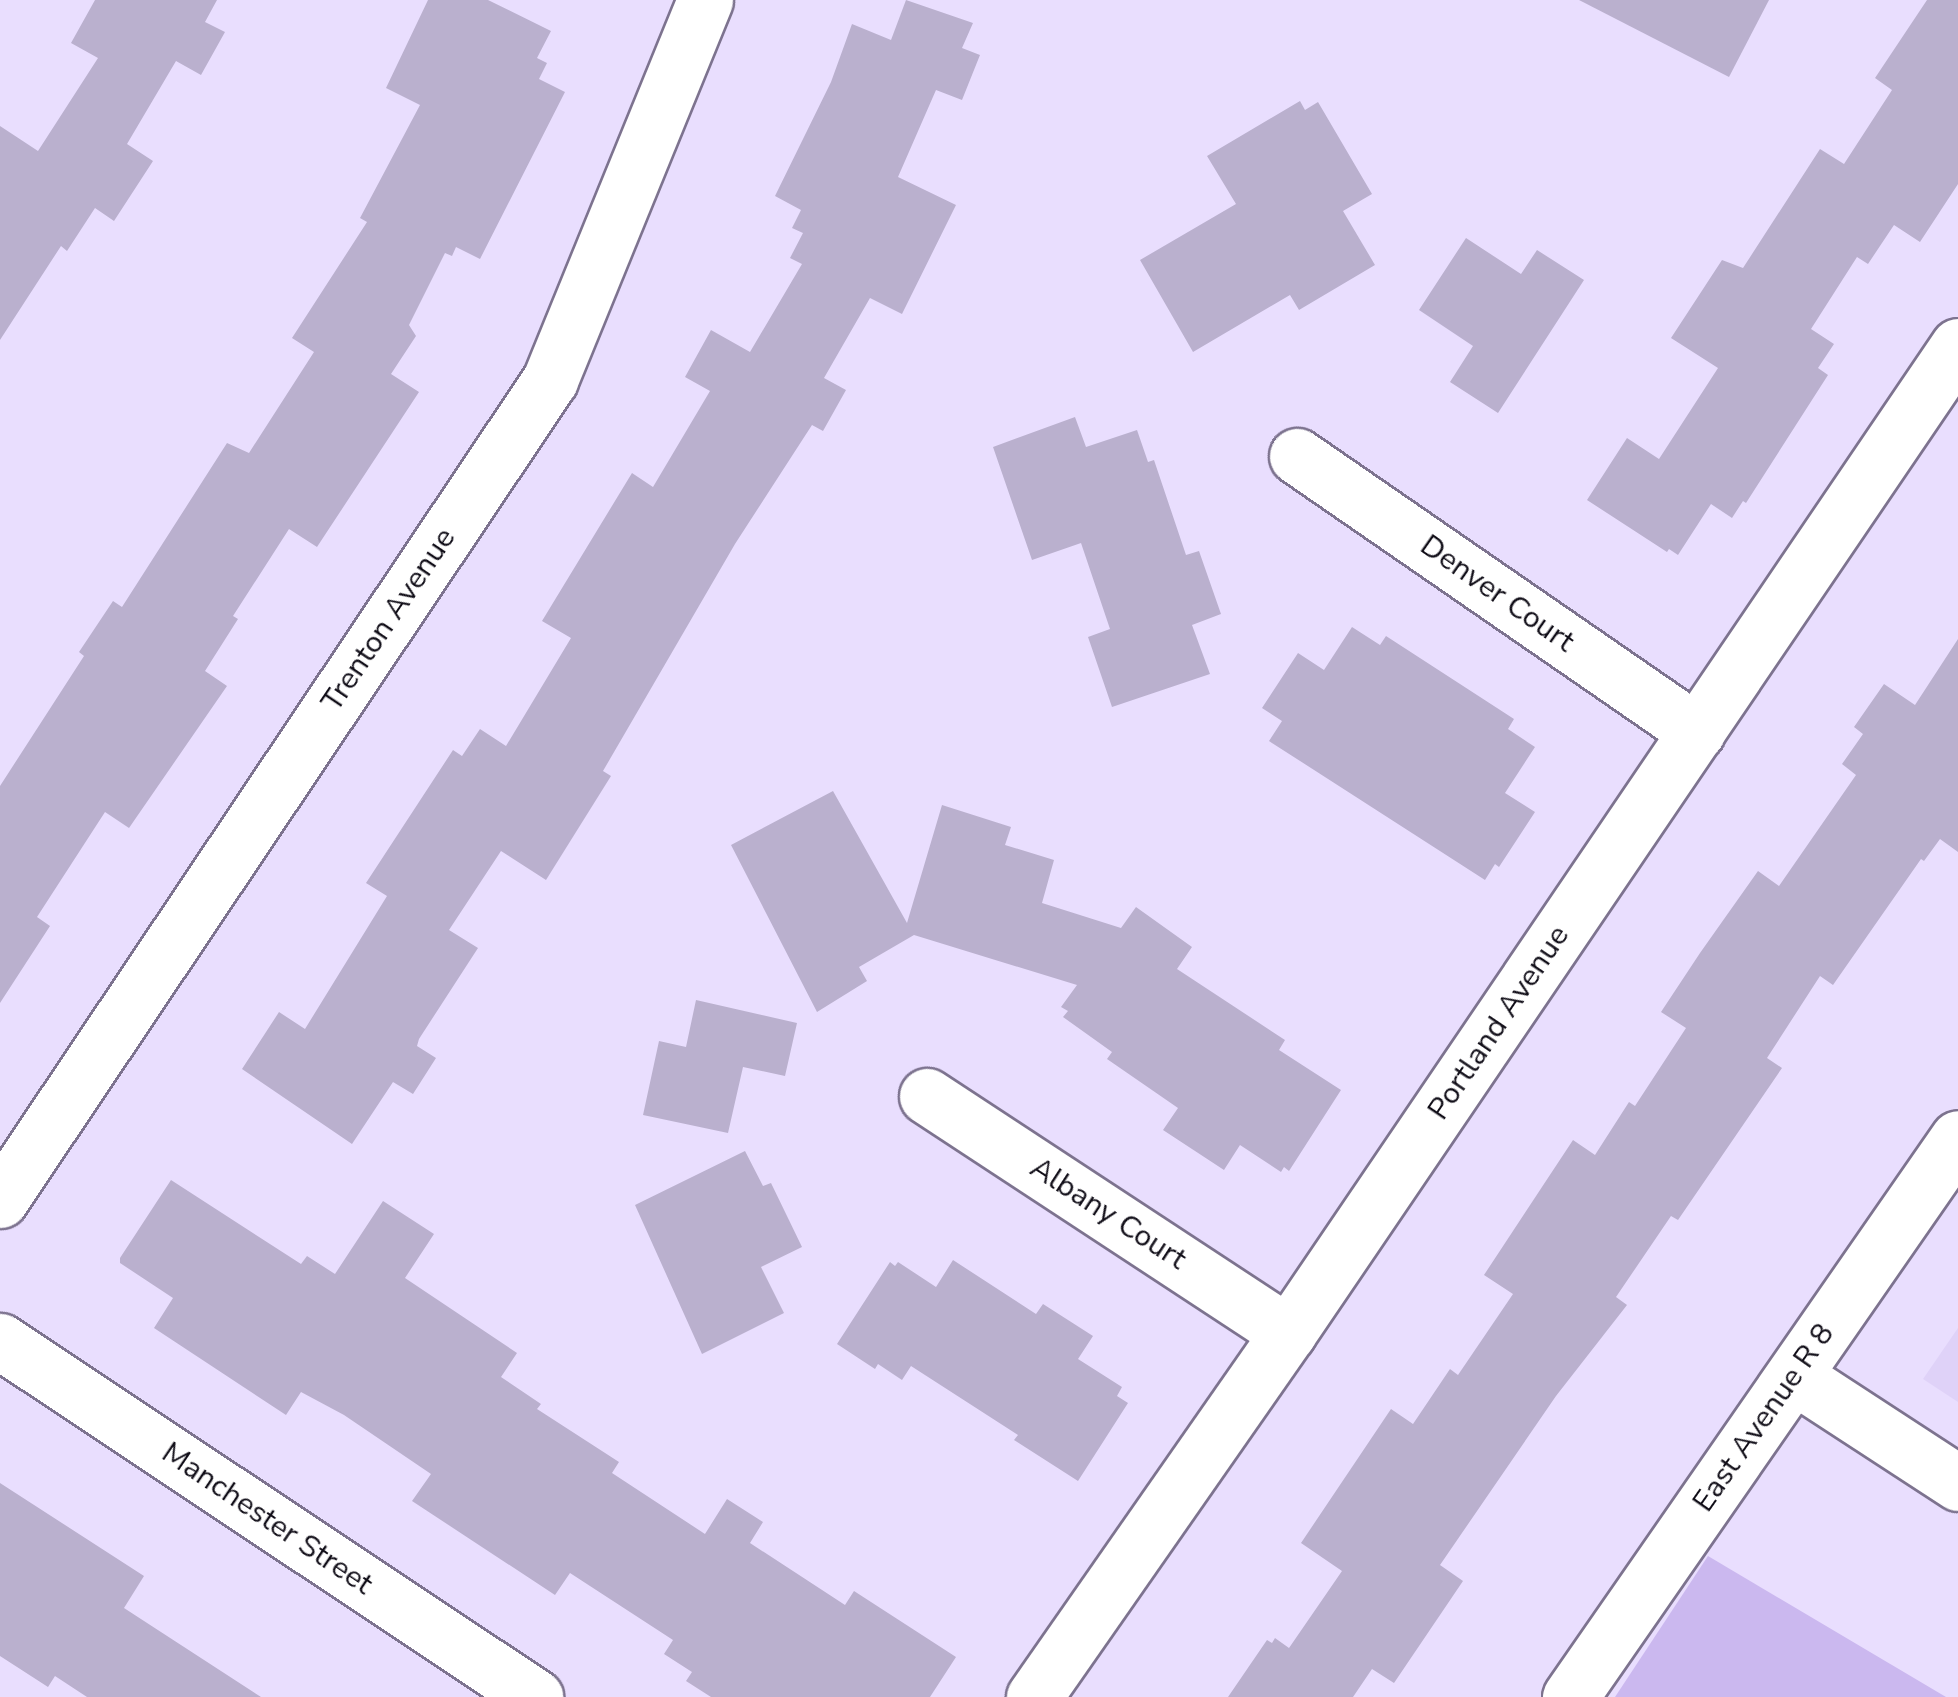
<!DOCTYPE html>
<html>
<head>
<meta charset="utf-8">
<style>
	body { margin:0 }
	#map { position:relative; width:1958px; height:1697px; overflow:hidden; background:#e9defe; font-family:"Nunito Sans",sans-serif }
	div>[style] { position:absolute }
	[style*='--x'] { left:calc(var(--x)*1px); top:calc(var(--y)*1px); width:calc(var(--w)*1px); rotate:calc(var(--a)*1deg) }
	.built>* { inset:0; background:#dfd2f8 }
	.green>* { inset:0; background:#cbb8ef }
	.building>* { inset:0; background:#bab0ce }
	.roads { filter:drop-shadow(2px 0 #7d738f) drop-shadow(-2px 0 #7d738f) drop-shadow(0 2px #7d738f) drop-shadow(0 -2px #7d738f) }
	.minor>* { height:55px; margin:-27.5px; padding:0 27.5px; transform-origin:27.5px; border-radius:27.5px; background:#fff }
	span { translate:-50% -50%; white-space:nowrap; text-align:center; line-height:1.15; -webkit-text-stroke:8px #fff; paint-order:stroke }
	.street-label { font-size:30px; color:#110e18 }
</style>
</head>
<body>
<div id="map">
	<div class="built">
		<i style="clip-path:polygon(1958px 1328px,1958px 1402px,1923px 1379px)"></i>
	</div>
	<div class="green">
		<i style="clip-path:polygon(1708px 1556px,1946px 1697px,1615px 1697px)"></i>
	</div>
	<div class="building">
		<i style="clip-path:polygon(95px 0,217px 0,205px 22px,225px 32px,201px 75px,176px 61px,127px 144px,153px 161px,114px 221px,95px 208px,67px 251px,61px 246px,0 340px,0 126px,38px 151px,98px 58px,71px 43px)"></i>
		<i style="clip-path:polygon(428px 0,488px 0,551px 31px,537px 58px,547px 63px,539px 79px,565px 92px,480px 259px,456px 247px,452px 256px,445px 253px,409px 325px,416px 336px,391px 374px,419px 392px,317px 547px,289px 529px,233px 616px,238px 619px,205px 671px,227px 686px,129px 828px,105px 812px,37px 917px,50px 926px,0 1003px,0 786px,84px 656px,79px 652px,113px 601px,122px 607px,227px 443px,249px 453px,314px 352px,292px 338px,367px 222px,360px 218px,420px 105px,386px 88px)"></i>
		<i style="clip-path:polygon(906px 0,973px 23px,962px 48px,980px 55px,962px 100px,936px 90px,898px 177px,956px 205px,902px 314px,870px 298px,824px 378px,846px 390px,823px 431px,812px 425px,735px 544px,603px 771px,611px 776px,546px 880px,501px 851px,449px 930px,478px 948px,419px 1039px,417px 1046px,436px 1058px,413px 1094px,393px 1082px,352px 1144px,242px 1069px,279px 1012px,305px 1029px,387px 896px,366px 883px,453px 750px,462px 756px,480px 729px,506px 746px,571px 638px,542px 621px,632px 473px,653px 487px,710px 391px,685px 377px,711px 330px,750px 352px,802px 264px,790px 258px,803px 233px,792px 228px,801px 210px,775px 196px,831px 82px,852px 24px,891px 40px)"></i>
		<i style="clip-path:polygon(1579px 0,1769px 0,1729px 77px)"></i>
		<i style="clip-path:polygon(1927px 0,1958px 0,1958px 184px,1920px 242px,1894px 225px,1868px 264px,1857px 257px,1811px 329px,1834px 344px,1818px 368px,1828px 375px,1746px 503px,1743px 501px,1732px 518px,1711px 504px,1678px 555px,1669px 549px,1667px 552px,1587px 500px,1627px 438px,1659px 459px,1718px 368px,1671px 338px,1722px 260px,1743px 268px,1820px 149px,1844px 164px,1892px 90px,1875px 78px)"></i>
		<i style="clip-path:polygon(1300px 101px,1305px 110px,1318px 102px,1372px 194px,1343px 211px,1375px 265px,1299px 310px,1290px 295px,1193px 352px,1140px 260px,1236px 204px,1207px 156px)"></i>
		<i style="clip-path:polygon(1466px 238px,1521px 274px,1537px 250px,1584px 280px,1498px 413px,1450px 382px,1473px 346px,1419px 310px)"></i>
		<i style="clip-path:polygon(1075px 417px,1086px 447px,1137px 430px,1148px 462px,1154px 460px,1186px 555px,1199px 551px,1221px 614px,1192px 625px,1210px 674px,1112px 707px,1088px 637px,1110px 629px,1081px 543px,1032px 560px,993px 447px)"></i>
		<i style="clip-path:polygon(1352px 627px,1380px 645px,1386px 636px,1514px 719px,1508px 729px,1535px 747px,1505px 793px,1535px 812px,1499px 867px,1495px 864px,1485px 880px,1269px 741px,1282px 721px,1262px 708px,1298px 653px,1324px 670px)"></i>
		<i style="clip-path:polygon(1958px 639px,1958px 852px,1940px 839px,1924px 861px,1921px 859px,1833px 985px,1820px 976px,1767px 1058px,1782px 1068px,1678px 1220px,1671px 1216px,1616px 1297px,1627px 1305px,1556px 1396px,1440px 1565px,1463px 1581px,1394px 1683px,1372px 1669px,1353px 1697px,1228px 1697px,1267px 1640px,1272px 1643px,1275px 1638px,1289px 1648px,1342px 1571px,1301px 1543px,1391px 1409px,1413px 1424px,1450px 1369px,1458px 1375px,1513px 1294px,1484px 1275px,1573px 1140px,1595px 1155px,1629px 1102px,1635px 1106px,1686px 1028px,1661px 1012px,1700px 953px,1758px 871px,1779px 886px,1856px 775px,1842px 764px,1863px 734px,1854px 727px,1884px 684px,1915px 705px)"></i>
		<i style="clip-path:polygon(833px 791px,907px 923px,942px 805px,1011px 827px,1005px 845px,1054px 860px,1042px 903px,1121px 928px,1136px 907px,1192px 947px,1177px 969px,1285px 1040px,1279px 1050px,1341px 1090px,1289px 1171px,1284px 1167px,1281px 1172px,1240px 1145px,1224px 1170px,1163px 1130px,1178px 1108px,1107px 1059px,1112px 1052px,1063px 1017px,1068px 1011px,1061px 1007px,1077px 985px,914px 935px,859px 967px,867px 981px,817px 1012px,731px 845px)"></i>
		<i style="clip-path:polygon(696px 1000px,797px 1023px,785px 1076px,743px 1067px,728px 1133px,643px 1115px,659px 1041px,686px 1047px)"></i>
		<i style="clip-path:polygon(745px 1151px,763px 1186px,771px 1183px,802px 1247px,761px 1267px,784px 1313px,702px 1354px,635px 1205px)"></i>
		<i style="clip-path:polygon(171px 1180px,301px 1264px,307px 1256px,335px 1274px,383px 1201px,434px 1234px,405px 1278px,517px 1353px,501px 1377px,541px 1404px,537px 1409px,619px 1462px,612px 1473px,705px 1534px,727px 1499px,763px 1522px,750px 1543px,845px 1605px,854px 1591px,956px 1657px,930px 1697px,711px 1697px,686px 1681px,692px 1672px,664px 1654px,673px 1640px,570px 1573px,555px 1595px,412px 1501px,431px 1474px,344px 1415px,301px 1392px,286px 1415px,154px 1328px,173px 1298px,120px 1263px,120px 1258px)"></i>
		<i style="clip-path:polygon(953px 1260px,1036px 1314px,1043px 1304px,1093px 1336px,1078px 1359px,1122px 1387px,1117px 1396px,1128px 1403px,1078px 1481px,1014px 1440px,1018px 1435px,911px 1366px,902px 1380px,878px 1364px,875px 1369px,837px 1344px,890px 1262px,895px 1266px,898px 1262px,936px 1287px)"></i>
		<i style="clip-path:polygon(0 1483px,144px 1576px,124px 1608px,261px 1697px,87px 1697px,55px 1676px,48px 1687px,0 1656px)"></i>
	</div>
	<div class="roads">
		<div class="minor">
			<i style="--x:1297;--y:456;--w:486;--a:34.6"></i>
			<i style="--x:927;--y:1096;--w:432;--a:33.3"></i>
			<i style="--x:0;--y:1200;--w:987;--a:-56.15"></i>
			<i style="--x:550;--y:380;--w:410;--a:-67.8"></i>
			<i style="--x:0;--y:1341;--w:643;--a:33.64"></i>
			<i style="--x:1794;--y:1376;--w:196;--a:33.1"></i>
			<i style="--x:1034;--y:1697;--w:444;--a:-55.1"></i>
			<i style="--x:1288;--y:1333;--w:1193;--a:-55.83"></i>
			<i style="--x:1570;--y:1697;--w:680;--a:-55.24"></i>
		</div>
	</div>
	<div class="street-label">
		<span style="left:1497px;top:594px;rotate:35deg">Denver Court</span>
		<span style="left:389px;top:620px;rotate:-56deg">Trenton Avenue</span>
		<span style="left:1499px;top:1023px;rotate:-56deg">Portland Avenue</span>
		<span style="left:1108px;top:1214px;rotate:33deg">Albany Court</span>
		<span style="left:1764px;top:1418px;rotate:-55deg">East Avenue R 8</span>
		<span style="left:267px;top:1519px;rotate:34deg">Manchester Street</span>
	</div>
</div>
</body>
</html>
